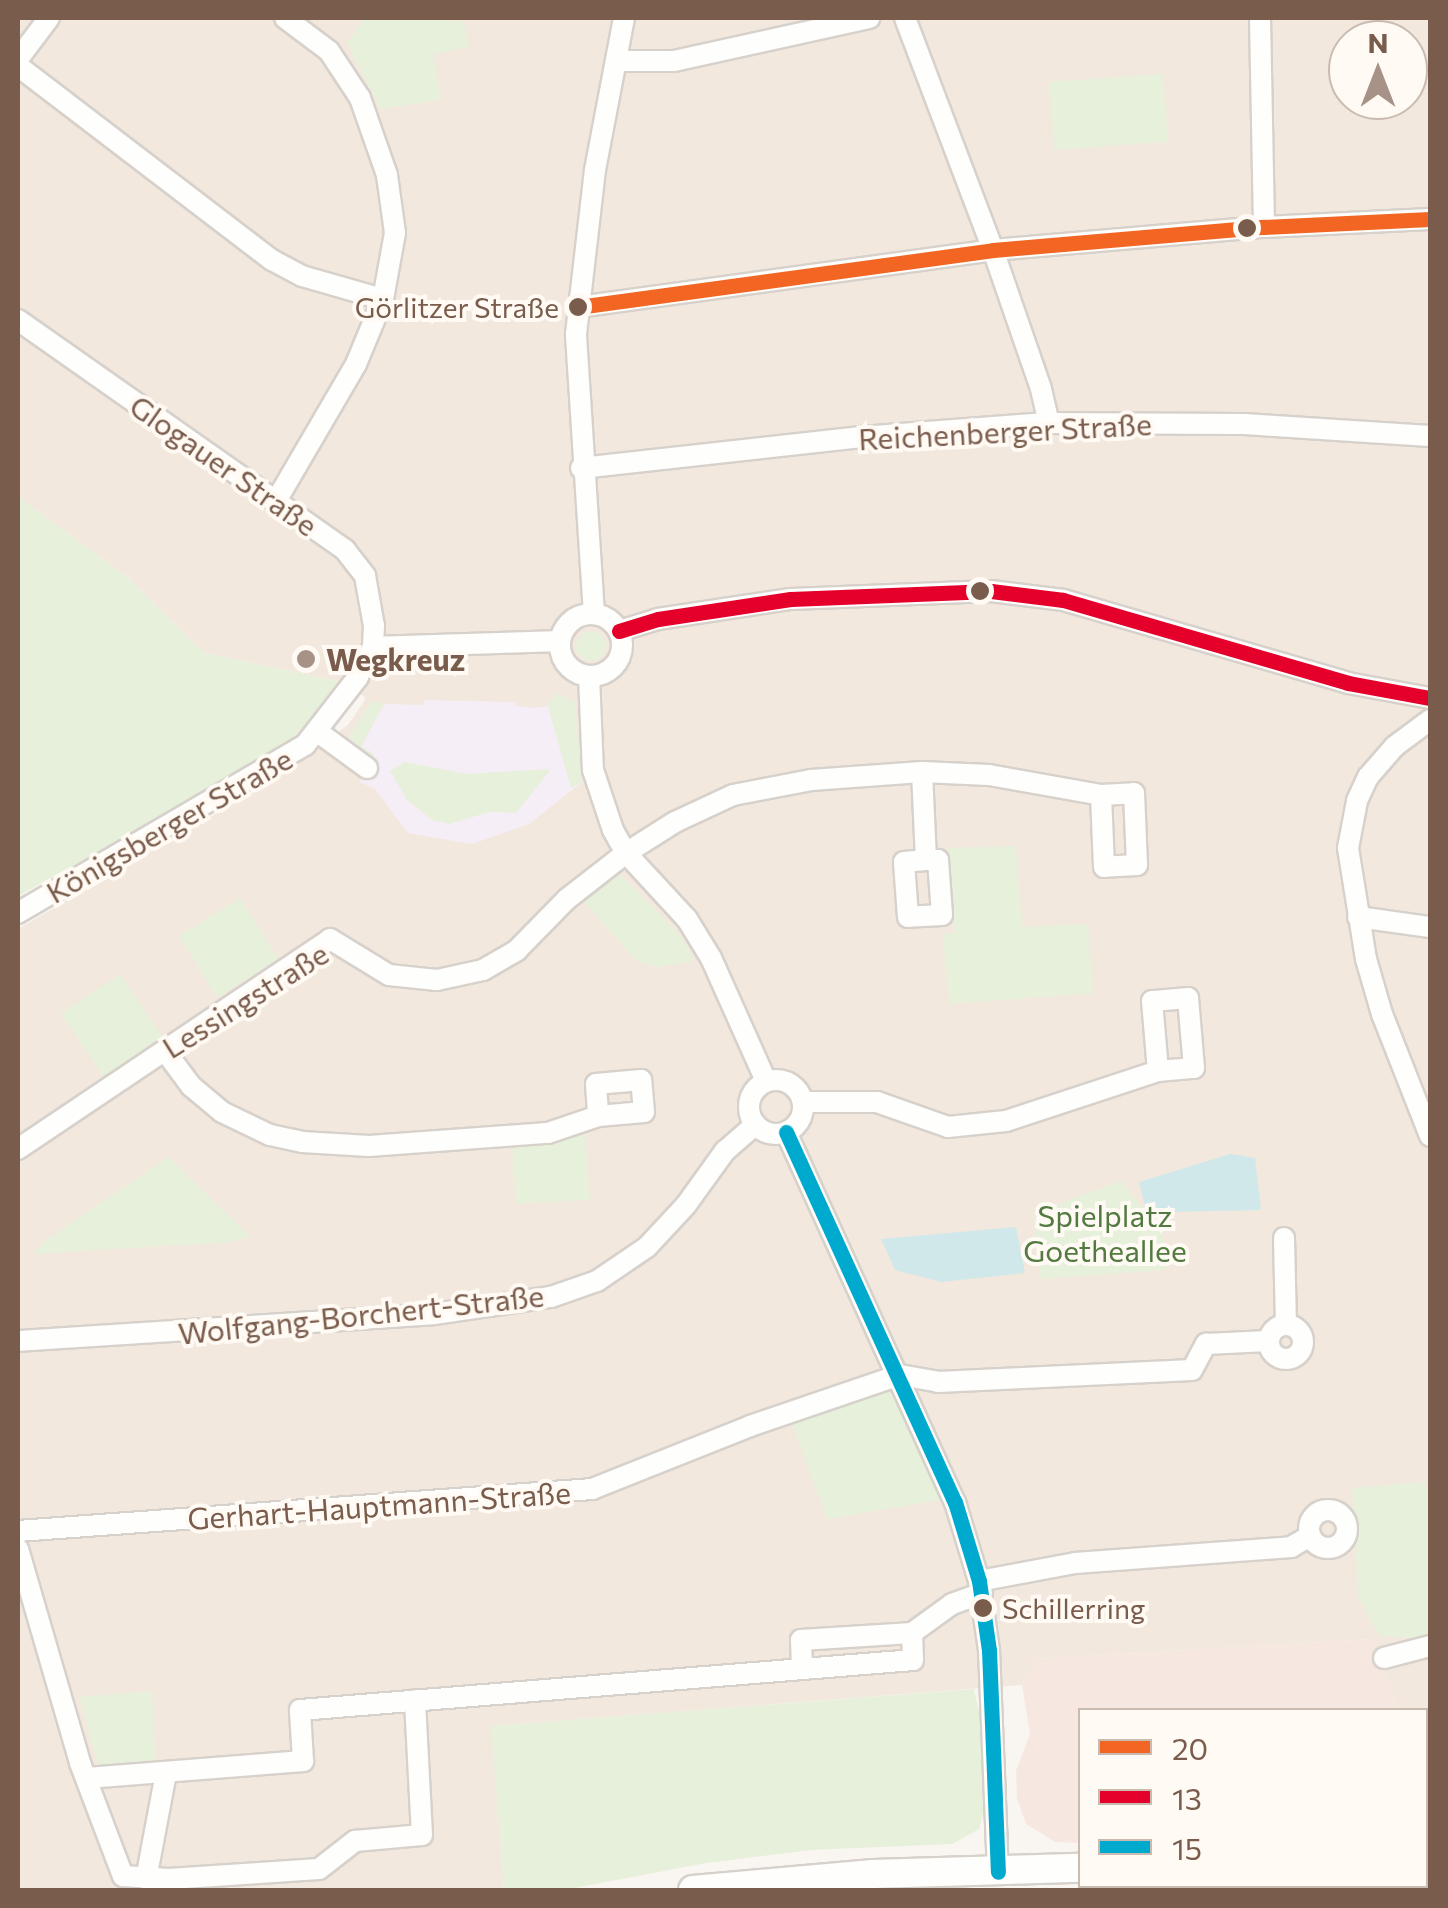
<!DOCTYPE html>
<html>
<head>
<meta charset="utf-8">
<style>
	body { margin:0 }
	#map { position:relative; width:1448px; height:1908px; overflow:hidden; background:#f9f5f0; font-family:Commissioner,sans-serif }
	div>[style] { position:absolute }
	[style*='--x'] { left:calc(var(--x)*1px); top:calc(var(--y)*1px); width:calc(var(--w)*1px); rotate:calc(var(--a)*1deg) }
	.residential>* { inset:0; background:#f2e8de }
	.commercial>* { inset:0; background:#f6e8e1 }
	.education>* { inset:0; background:#f6eef6 }
	.green>* { inset:0; background:#e7f0db; transform-origin:0 0 }
	.round { border-radius:50% }
	.water>* { inset:0; background:#d0e8ea }
	.roads { filter:drop-shadow(2px 0 #d7d1cb) drop-shadow(-2px 0 #d7d1cb) drop-shadow(0 2px #d7d1cb) drop-shadow(0 -2px #d7d1cb) }
	.street>* { height:20px; margin:-10px; padding:0 10px; transform-origin:10px; border-radius:10px; background:#fefefd }
	.street>.ring { margin:-10px; padding:0; box-sizing:content-box; background:none; border:20px solid #fefefd; border-radius:50% }
	.secondary>* { height:28px; margin:-14px; padding:0 14px; transform-origin:14px; border-radius:14px; background:#fefefd }
	.bus-1>* { height:15px; margin:-7.5px; padding:0 7.5px; transform-origin:7.5px; border-radius:7.5px; background:#f26522 }
	.bus-2>* { height:15px; margin:-7.5px; padding:0 7.5px; transform-origin:7.5px; border-radius:7.5px; background:#e4002b }
	.bus-3>* { height:15px; margin:-7.5px; padding:0 7.5px; transform-origin:7.5px; border-radius:7.5px; background:#00a9ce }
	.dots>* { width:28px; height:28px; translate:-50% -50%; box-sizing:border-box; border:5px solid #fffaf3; border-radius:50% }
	span { translate:-50% -50%; white-space:nowrap; text-align:center; line-height:1.15; -webkit-text-stroke:8px #fffaf3; paint-order:stroke }
	.bus-label { font-size:28px; color:#7a5c4d }
	.right { translate:-100% -50%; text-align:right }
	.left { translate:0 -50%; text-align:left }
	.street-label { font-size:30px; color:#7a5c4d }
	.poi-label { font-size:30px; color:#7a5c4d; font-weight:700 }
	.park-label { font-size:30px; color:#537a41 }
	.frame { position:absolute; inset:0; border:20px solid #7a5c4d; pointer-events:none }
	.legend { position:absolute; left:1078px; top:1708px; width:350px; height:180px; box-sizing:border-box; background:#fffaf3; border:2px solid #cabbb1; margin:0; padding:12px 18px; list-style:none; font-size:30px; color:#7a5c4d }
	.legend li { display:flex; align-items:center; gap:20px; height:50px }
	.legend b { width:50px; border:2px solid #cabbb1 }
	.north { position:absolute; left:1328px; top:20px; width:100px; height:100px; box-sizing:border-box; background:#fffaf3; border:2px solid #cabbb1; border-radius:50%; rotate:0deg; font-size:28px; font-weight:700; line-height:40px; text-align:center; color:#7a5c4d }
	.north::after { content:''; display:block; margin:auto; width:35px; height:45px; background:#a69286; clip-path:polygon(50% 0,100% 100%,50% 72%,0 100%) }
</style>
</head>
<body>
<div id="map">
	<div class="residential">
		<i style="clip-path:polygon(evenodd,18px 18px,1430px 18px,1430px 1803px,1426px 1788px,1426px 1710px,1398px 1710px,1372px 1639px,1037px 1659px,1022px 1685px,492px 1726px,504px 1890px,18px 1890px,18px 929px,276px 779px,349px 724px,366px 698px,343px 682px,204px 653px,126px 576px,18px 497px,18px 18px,1348px 40px,1408px 40px,1408px 100px,1348px 100px,1348px 40px)"></i>
	</div>
	<div class="commercial">
		<i style="clip-path:polygon(1372px 1639px,1398px 1710px,1080px 1710px,1080px 1843px,1055px 1842px,1026px 1824px,1017px 1799px,1016px 1771px,1030px 1734px,1022px 1685px,1037px 1659px)"></i>
	</div>
	<div class="education">
		<i style="clip-path:polygon(424px 700px,515px 702px,516px 706px,535px 708px,559px 704px,582px 782px,529px 824px,472px 844px,408px 833px,375px 789px,360px 782px,374px 755px,361px 747px,384px 704px,423px 705px)"></i>
	</div>
	<div class="green">
		<i style="clip-path:polygon(365px 18px,464px 21px,469px 47px,433px 54px,441px 100px,380px 109px,347px 43px)"></i>
		<i style="left:1163px;top:74px;width:68px;height:114px;rotate:86deg"></i>
		<i style="clip-path:polygon(18px 497px,126px 576px,204px 653px,343px 682px,324px 709px,286px 748px,18px 896px)"></i>
		<i class="round" style="left:576px;top:631px;width:30px;height:30px"></i>
		<i style="clip-path:polygon(557px 693px,575px 702px,582px 782px,571px 788px,547px 703px)"></i>
		<i style="clip-path:polygon(371px 701px,384px 704px,361px 746px,374px 754px,370px 762px,345px 744px)"></i>
		<i style="clip-path:polygon(405px 762px,467px 774px,548px 769px,549px 772px,516px 813px,489px 812px,450px 824px,432px 820px,407px 800px,390px 771px)"></i>
		<i style="clip-path:polygon(1016px 846px,1022px 927px,1088px 924px,1093px 993px,949px 1004px,943px 935px,955px 932px,948px 848px)"></i>
		<i style="clip-path:polygon(618px 872px,678px 933px,694px 958px,690px 962px,656px 967px,637px 961px,581px 899px)"></i>
		<i style="left:240px;top:898px;width:72px;height:72px;rotate:58deg"></i>
		<i style="left:120px;top:974px;width:77px;height:71px;rotate:56deg"></i>
		<i style="left:586px;top:1135px;width:65px;height:74px;rotate:87deg"></i>
		<i style="clip-path:polygon(168px 1157px,250px 1236px,230px 1242px,33px 1254px,45px 1241px)"></i>
		<i style="clip-path:polygon(1121px 1181px,1146px 1212px,1162px 1221px,1165px 1270px,1041px 1279px,1033px 1213px)"></i>
		<i style="clip-path:polygon(884px 1390px,897px 1390px,946px 1499px,827px 1519px,791px 1420px)"></i>
		<i style="clip-path:polygon(1425px 1482px,1430px 1504px,1430px 1639px,1379px 1636px,1358px 1596px,1352px 1488px)"></i>
		<i style="clip-path:polygon(974px 1689px,983px 1730px,984px 1809px,979px 1829px,952px 1844px,810px 1850px,706px 1863px,564px 1890px,504px 1890px,491px 1726px)"></i>
		<i style="clip-path:polygon(152px 1691px,156px 1762px,99px 1766px,79px 1697px)"></i>
		<i style="clip-path:polygon(1430px 1855px,1430px 1890px,1306px 1890px,1323px 1886px,1426px 1886px,1426px 1856px)"></i>
		<i style="clip-path:polygon(1116px 1886px,1300px 1886px,1285px 1890px,1077px 1890px)"></i>
	</div>
	<div class="water">
		<i style="clip-path:polygon(1230px 1154px,1255px 1158px,1261px 1210px,1171px 1212px,1145px 1207px,1139px 1182px)"></i>
		<i style="clip-path:polygon(1016px 1227px,1025px 1273px,941px 1282px,895px 1270px,881px 1239px)"></i>
	</div>
	<div class="roads">
		<div class="street">
			<i style="--x:905;--y:18;--w:248;--a:69.2"></i>
			<i style="--x:993;--y:250;--w:147;--a:70.9"></i>
			<i style="--x:1041;--y:389;--w:35;--a:77"></i>
			<i style="--x:1260;--y:18;--w:209;--a:88.9"></i>
			<i style="--x:18;--y:59;--w:51;--a:-52.9"></i>
			<i style="--x:616;--y:61;--w:58;--a:0"></i>
			<i style="--x:674;--y:61;--w:200;--a:-12.4"></i>
			<i style="--x:18;--y:66;--w:320;--a:37.4"></i>
			<i style="--x:272;--y:260;--w:34;--a:28"></i>
			<i style="--x:302;--y:276;--w:84;--a:15.9"></i>
			<i style="--x:578;--y:307;--w:419;--a:-7.8"></i>
			<i style="--x:993;--y:250;--w:272;--a:-4.9"></i>
			<i style="--x:1264;--y:227;--w:166;--a:-2.8"></i>
			<i style="--x:18;--y:320;--w:400;--a:35.1"></i>
			<i style="--x:345;--y:550;--w:33;--a:52"></i>
			<i style="--x:365;--y:576;--w:51;--a:79.8"></i>
			<i style="--x:374;--y:626;--w:21;--a:93"></i>
			<i style="--x:373;--y:647;--w:34;--a:117"></i>
			<i style="--x:358;--y:677;--w:86;--a:127.9"></i>
			<i style="--x:305;--y:745;--w:333;--a:149.7"></i>
			<i style="--x:581;--y:468;--w:282;--a:-6.3"></i>
			<i style="--x:861;--y:437;--w:189;--a:-4.3"></i>
			<i style="--x:1049;--y:423;--w:195;--a:0.3"></i>
			<i style="--x:1244;--y:424;--w:186;--a:3.7"></i>
			<i style="--x:276;--y:501;--w:159;--a:-59.7"></i>
			<i style="--x:356;--y:364;--w:70;--a:-67.4"></i>
			<i style="--x:383;--y:299;--w:67;--a:-79.7"></i>
			<i style="--x:395;--y:233;--w:59;--a:-97.9"></i>
			<i style="--x:387;--y:175;--w:82;--a:-109.3"></i>
			<i style="--x:360;--y:98;--w:56;--a:-123.4"></i>
			<i style="--x:329;--y:51;--w:55;--a:-143.1"></i>
			<i style="--x:594;--y:614;--w:281;--a:-93.7"></i>
			<i style="--x:576;--y:334;--w:165;--a:-83.4"></i>
			<i style="--x:595;--y:170;--w:155;--a:-79.2"></i>
			<i class="ring" style="left:560px;top:614px;width:42px;height:42px"></i>
			<i style="--x:619;--y:631;--w:41;--a:-17.1"></i>
			<i style="--x:658;--y:619;--w:134;--a:-8.6"></i>
			<i style="--x:791;--y:599;--w:200;--a:-2.3"></i>
			<i style="--x:991;--y:591;--w:73;--a:7.1"></i>
			<i style="--x:1063;--y:600;--w:297;--a:16.2"></i>
			<i style="--x:1348;--y:683;--w:83;--a:10.4"></i>
			<i style="--x:373;--y:647;--w:187;--a:-1.8"></i>
			<i style="--x:589;--y:676;--w:94;--a:87.6"></i>
			<i style="--x:593;--y:770;--w:63;--a:71.6"></i>
			<i style="--x:613;--y:830;--w:26;--a:61"></i>
			<i style="--x:626;--y:853;--w:90;--a:47.3"></i>
			<i style="--x:687;--y:919;--w:46;--a:58.4"></i>
			<i style="--x:711;--y:958;--w:135;--a:65.9"></i>
			<i style="--x:1430;--y:720;--w:44;--a:143.4"></i>
			<i style="--x:1395;--y:746;--w:41;--a:131.1"></i>
			<i style="--x:1368;--y:777;--w:26;--a:115"></i>
			<i style="--x:1357;--y:801;--w:48;--a:100.8"></i>
			<i style="--x:1348;--y:848;--w:112;--a:80.8"></i>
			<i style="--x:1366;--y:959;--w:57;--a:73.8"></i>
			<i style="--x:1382;--y:1014;--w:131;--a:68.5"></i>
			<i style="--x:318;--y:732;--w:61;--a:36.3"></i>
			<i style="--x:922;--y:772;--w:88;--a:87.4"></i>
			<i style="--x:926;--y:860;--w:12;--a:0"></i>
			<i style="--x:938;--y:860;--w:55;--a:85.8"></i>
			<i style="--x:942;--y:915;--w:34;--a:177"></i>
			<i style="--x:908;--y:917;--w:55;--a:-94.2"></i>
			<i style="--x:904;--y:862;--w:22;--a:-5"></i>
			<i style="--x:1358;--y:917;--w:73;--a:7.9"></i>
			<i style="--x:165;--y:1051;--w:44;--a:53.4"></i>
			<i style="--x:191;--y:1086;--w:40;--a:40"></i>
			<i style="--x:222;--y:1112;--w:53;--a:25.6"></i>
			<i style="--x:270;--y:1135;--w:33;--a:12"></i>
			<i style="--x:302;--y:1142;--w:67;--a:3.4"></i>
			<i style="--x:369;--y:1146;--w:179;--a:-4.2"></i>
			<i style="--x:548;--y:1133;--w:53;--a:-18.8"></i>
			<i style="--x:598;--y:1116;--w:46;--a:-5"></i>
			<i style="--x:644;--y:1112;--w:32;--a:-95"></i>
			<i style="--x:641;--y:1080;--w:45;--a:174.9"></i>
			<i style="--x:596;--y:1084;--w:32;--a:86"></i>
			<i class="ring" style="left:749px;top:1080px;width:34px;height:34px"></i>
			<i style="--x:803;--y:1102;--w:74;--a:0"></i>
			<i style="--x:877;--y:1102;--w:75;--a:19.4"></i>
			<i style="--x:948;--y:1127;--w:58;--a:-5.9"></i>
			<i style="--x:1006;--y:1121;--w:160;--a:-18.2"></i>
			<i style="--x:1158;--y:1071;--w:36;--a:-5"></i>
			<i style="--x:1194;--y:1068;--w:70;--a:-94.9"></i>
			<i style="--x:1188;--y:998;--w:36;--a:175"></i>
			<i style="--x:1152;--y:1001;--w:70;--a:85.1"></i>
			<i style="--x:786;--y:1132;--w:407;--a:65.5"></i>
			<i style="--x:955;--y:1502;--w:83;--a:73.1"></i>
			<i style="--x:979;--y:1581;--w:70;--a:81.8"></i>
			<i style="--x:989;--y:1650;--w:222;--a:87.7"></i>
			<i style="--x:18;--y:1149;--w:376;--a:-33.9"></i>
			<i style="--x:330;--y:939;--w:69;--a:31.4"></i>
			<i style="--x:389;--y:975;--w:48;--a:5.9"></i>
			<i style="--x:437;--y:980;--w:47;--a:-12.3"></i>
			<i style="--x:483;--y:970;--w:39;--a:-30"></i>
			<i style="--x:517;--y:950;--w:71;--a:-45.6"></i>
			<i style="--x:567;--y:899;--w:75;--a:-37.9"></i>
			<i style="--x:626;--y:853;--w:58;--a:-32.3"></i>
			<i style="--x:675;--y:822;--w:64;--a:-25"></i>
			<i style="--x:733;--y:795;--w:79;--a:-10.9"></i>
			<i style="--x:811;--y:780;--w:111;--a:-4.1"></i>
			<i style="--x:922;--y:772;--w:67;--a:2.6"></i>
			<i style="--x:989;--y:775;--w:114;--a:10.1"></i>
			<i style="--x:1101;--y:795;--w:33;--a:-3"></i>
			<i style="--x:1134;--y:793;--w:72;--a:87.6"></i>
			<i style="--x:1137;--y:865;--w:33;--a:177"></i>
			<i style="--x:1104;--y:867;--w:72;--a:-92.4"></i>
			<i style="--x:1284;--y:1238;--w:86;--a:88.7"></i>
			<i class="ring" style="left:1269px;top:1325px;width:14px;height:14px"></i>
			<i style="--x:18;--y:1341;--w:417;--a:-3.7"></i>
			<i style="--x:434;--y:1314;--w:118;--a:-8.3"></i>
			<i style="--x:551;--y:1297;--w:49;--a:-19.2"></i>
			<i style="--x:597;--y:1281;--w:60;--a:-34.2"></i>
			<i style="--x:647;--y:1247;--w:57;--a:-47.1"></i>
			<i style="--x:686;--y:1205;--w:67;--a:-54.2"></i>
			<i style="--x:725;--y:1151;--w:40;--a:-41"></i>
			<i class="ring" style="left:1309px;top:1510px;width:18px;height:18px"></i>
			<i style="--x:18;--y:1531;--w:576;--a:-4.18"></i>
			<i style="--x:592;--y:1489;--w:170;--a:-21.7"></i>
			<i style="--x:750;--y:1426;--w:158;--a:-18.8"></i>
			<i style="--x:900;--y:1375;--w:39;--a:10"></i>
			<i style="--x:938;--y:1382;--w:254;--a:-2.7"></i>
			<i style="--x:1192;--y:1370;--w:30;--a:-62"></i>
			<i style="--x:1206;--y:1344;--w:62;--a:-2.8"></i>
			<i style="--x:18;--y:1549;--w:223;--a:73.8"></i>
			<i style="--x:80;--y:1763;--w:121;--a:69.2"></i>
			<i style="--x:123;--y:1876;--w:46;--a:3.7"></i>
			<i style="--x:169;--y:1879;--w:150;--a:-3.8"></i>
			<i style="--x:319;--y:1869;--w:46;--a:-37.9"></i>
			<i style="--x:355;--y:1841;--w:67;--a:-5.1"></i>
			<i style="--x:422;--y:1835;--w:135;--a:-93"></i>
			<i style="--x:979;--y:1581;--w:98;--a:-10.6"></i>
			<i style="--x:1075;--y:1563;--w:217;--a:-4.2"></i>
			<i style="--x:1291;--y:1547;--w:22;--a:-30"></i>
			<i style="--x:1384;--y:1658;--w:48;--a:-14.6"></i>
			<i style="--x:802;--y:1669;--w:29;--a:-92"></i>
			<i style="--x:801;--y:1640;--w:111;--a:-3.6"></i>
			<i style="--x:912;--y:1633;--w:49;--a:-35.9"></i>
			<i style="--x:952;--y:1604;--w:32;--a:-20"></i>
			<i style="--x:87;--y:1778;--w:217;--a:-4.5"></i>
			<i style="--x:303;--y:1761;--w:51;--a:-93.4"></i>
			<i style="--x:300;--y:1710;--w:615;--a:-4.66"></i>
			<i style="--x:913;--y:1660;--w:27;--a:-92"></i>
			<i style="--x:146;--y:1879;--w:108;--a:-79.3"></i>
		</div>
		<div class="secondary">
			<i style="--x:1426;--y:1814;--w:4;--a:-27"></i>
			<i style="--x:693;--y:1890;--w:181;--a:-5.1"></i>
			<i style="--x:873;--y:1874;--w:207;--a:-1.7"></i>
		</div>
	</div>
	<div class="bus-1">
		<i style="--x:578;--y:307;--w:419;--a:-7.8"></i>
		<i style="--x:993;--y:250;--w:272;--a:-4.9"></i>
		<i style="--x:1264;--y:227;--w:166;--a:-2.8"></i>
	</div>
	<div class="bus-2">
		<i style="--x:619;--y:631;--w:41;--a:-17.1"></i>
		<i style="--x:658;--y:619;--w:134;--a:-8.6"></i>
		<i style="--x:791;--y:599;--w:200;--a:-2.3"></i>
		<i style="--x:991;--y:591;--w:73;--a:7.1"></i>
		<i style="--x:1063;--y:600;--w:297;--a:16.2"></i>
		<i style="--x:1348;--y:683;--w:83;--a:10.4"></i>
	</div>
	<div class="bus-3">
		<i style="--x:786;--y:1132;--w:407;--a:65.5"></i>
		<i style="--x:955;--y:1502;--w:83;--a:73.1"></i>
		<i style="--x:979;--y:1581;--w:70;--a:81.8"></i>
		<i style="--x:989;--y:1650;--w:222;--a:87.7"></i>
	</div>
	<div class="dots">
		<i style="left:1247px;top:228px;background:#7a5c4d"></i>
		<i style="left:578px;top:307px;background:#7a5c4d"></i>
		<i style="left:980px;top:591px;background:#7a5c4d"></i>
		<i style="left:306px;top:659px;background:#a69286"></i>
		<i style="left:983px;top:1608px;background:#7a5c4d"></i>
	</div>
	<div class="bus-label">
		<span class="right" style="left:559px;top:307px">Görlitzer Straße</span>
		<span class="left" style="left:1002px;top:1608px">Schillerring</span>
	</div>
	<div class="street-label">
		<span style="left:1005px;top:431px;rotate:-3deg">Reichenberger Straße</span>
		<span style="left:224px;top:465px;rotate:35deg">Glogauer Straße</span>
		<span style="left:169px;top:825px;rotate:-30deg">Königsberger Straße</span>
		<span style="left:245px;top:1000px;rotate:-32deg">Lessingstraße</span>
		<span style="left:361px;top:1314px;rotate:-6deg">Wolfgang-Borchert-Straße</span>
		<span style="left:379px;top:1505px;rotate:-4deg">Gerhart-Hauptmann-Straße</span>
	</div>
	<div class="poi-label">
		<span class="left" style="left:326px;top:659px">Wegkreuz</span>
	</div>
	<div class="park-label">
		<span style="left:1105px;top:1232px">Spielplatz<br>Goetheallee</span>
	</div>
	<div class="frame"></div>
	<ul class="legend">
	<li><b style="height:12px;background:#f26522"></b>20</li>
	<li><b style="height:12px;background:#e4002b"></b>13</li>
	<li><b style="height:12px;background:#00a9ce"></b>15</li>
	</ul>
	<div class="north">N</div>
</div>
</body>
</html>
